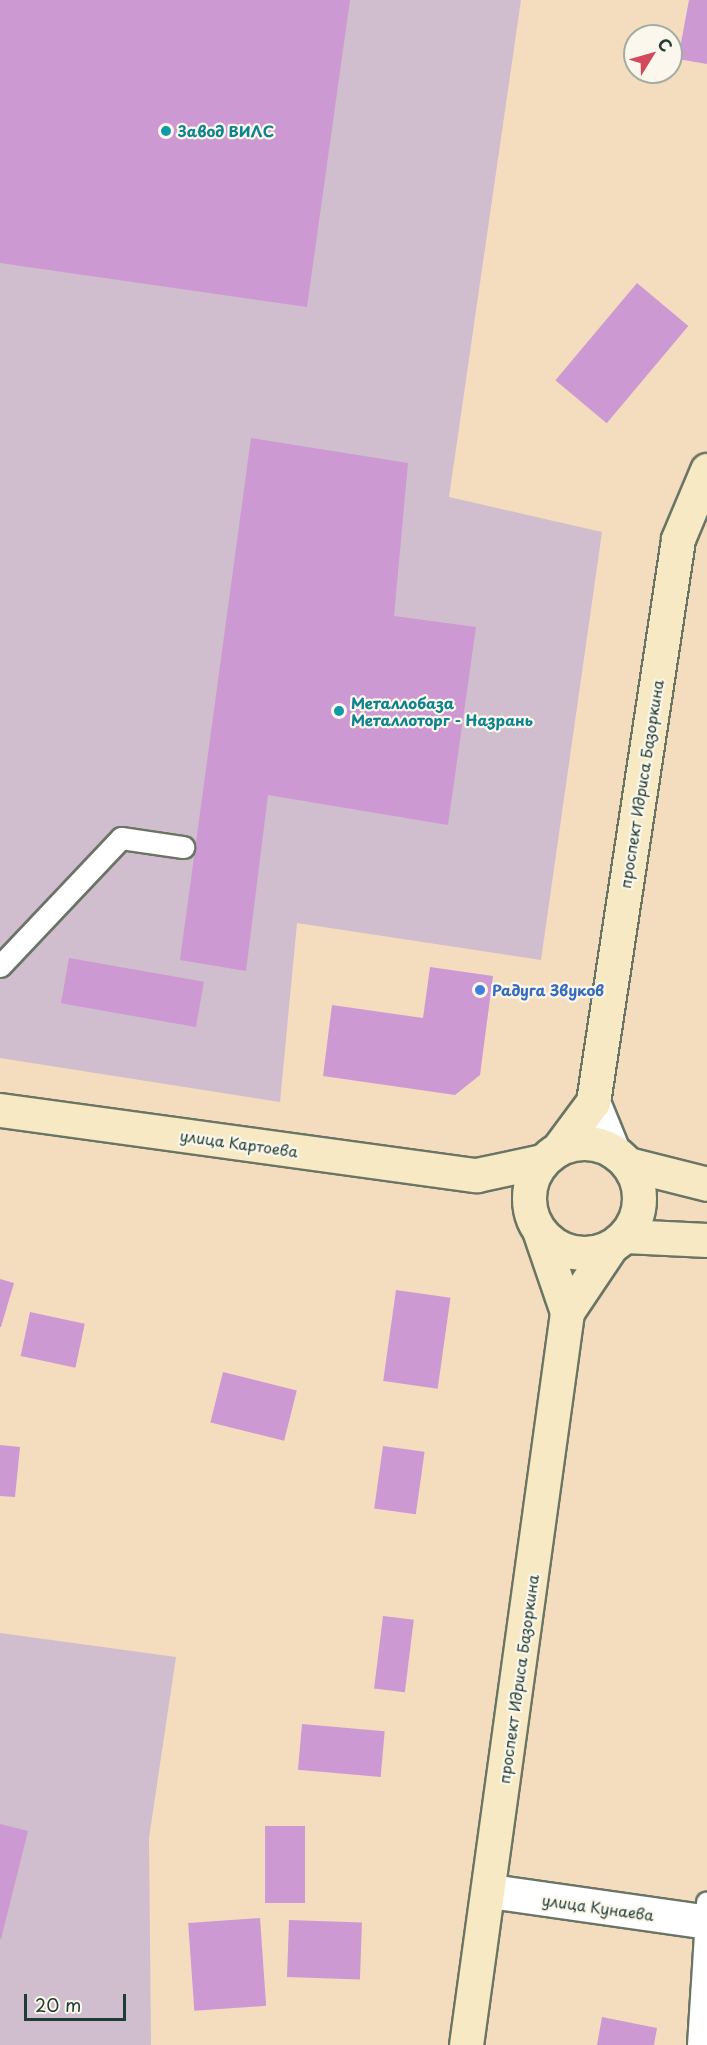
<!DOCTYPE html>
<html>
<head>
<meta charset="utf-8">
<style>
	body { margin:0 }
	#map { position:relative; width:707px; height:2045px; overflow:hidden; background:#f4ddbf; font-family:"Playpen Sans",sans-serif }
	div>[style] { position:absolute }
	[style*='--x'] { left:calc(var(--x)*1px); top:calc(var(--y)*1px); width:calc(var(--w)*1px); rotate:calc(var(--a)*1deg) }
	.industrial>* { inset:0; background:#d0bdce }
	.building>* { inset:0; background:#cd99d3; transform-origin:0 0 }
	.roads { filter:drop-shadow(2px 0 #6a7565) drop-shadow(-2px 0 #6a7565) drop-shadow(0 2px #6a7565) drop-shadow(0 -2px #6a7565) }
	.service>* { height:21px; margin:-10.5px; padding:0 10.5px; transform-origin:10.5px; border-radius:10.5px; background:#fff }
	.minor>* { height:33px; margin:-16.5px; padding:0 16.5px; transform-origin:16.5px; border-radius:16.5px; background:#fff }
	.tertiary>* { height:33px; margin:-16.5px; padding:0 16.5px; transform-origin:16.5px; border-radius:16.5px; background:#fff }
	.secondary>* { height:33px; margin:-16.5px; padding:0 16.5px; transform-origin:16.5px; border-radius:16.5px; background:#f7e9c3 }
	.secondary>.ring { margin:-16.5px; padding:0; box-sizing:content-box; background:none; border:33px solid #f7e9c3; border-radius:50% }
	.dots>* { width:16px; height:16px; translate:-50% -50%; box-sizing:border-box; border:3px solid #fbf7ec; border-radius:50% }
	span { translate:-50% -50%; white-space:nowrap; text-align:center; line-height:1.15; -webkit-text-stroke:4.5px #fbf7ec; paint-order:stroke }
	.culture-label { font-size:15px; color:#0d838f; font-weight:700 }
	.left { translate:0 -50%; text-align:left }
	.street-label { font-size:15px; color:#1f3d34 }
	.shop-label { font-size:15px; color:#366cbe; font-weight:700 }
	.north { position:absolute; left:623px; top:24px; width:60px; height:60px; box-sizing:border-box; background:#fbf7ec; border:2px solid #a3ada2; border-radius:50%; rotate:53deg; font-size:16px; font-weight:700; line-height:24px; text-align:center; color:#1f3d34 }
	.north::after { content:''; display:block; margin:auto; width:21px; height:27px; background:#d1495b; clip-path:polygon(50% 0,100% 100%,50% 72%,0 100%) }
	.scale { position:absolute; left:24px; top:1994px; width:102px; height:27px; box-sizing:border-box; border:3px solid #1f3d34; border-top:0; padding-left:8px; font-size:18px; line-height:21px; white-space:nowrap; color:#1f3d34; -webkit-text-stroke:4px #fbf7ec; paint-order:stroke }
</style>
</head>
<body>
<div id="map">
	<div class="industrial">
		<i style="clip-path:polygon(0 0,521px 0,449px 497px,602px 532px,541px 960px,297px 923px,280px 1102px,0 1058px)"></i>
		<i style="clip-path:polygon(0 1633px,176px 1657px,149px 1838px,151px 2045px,0 2045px)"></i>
	</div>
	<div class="building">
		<i style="clip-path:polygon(0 0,350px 0,307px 307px,0 263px)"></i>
		<i style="clip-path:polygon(689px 0,707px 0,707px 64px,678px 59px)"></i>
		<i style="left:637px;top:283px;width:67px;height:127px;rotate:40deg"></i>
		<i style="clip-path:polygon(251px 438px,408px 463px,394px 616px,476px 627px,448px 825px,268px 795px,246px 971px,180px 960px)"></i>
		<i style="left:69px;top:958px;width:137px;height:46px;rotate:10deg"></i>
		<i style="clip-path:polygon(430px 967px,493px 976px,480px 1075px,455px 1095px,323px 1076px,332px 1005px,423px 1018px)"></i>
		<i style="clip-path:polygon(0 1279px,14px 1283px,1px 1327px,0 1327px)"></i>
		<i style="left:396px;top:1290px;width:55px;height:92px;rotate:8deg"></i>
		<i style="left:30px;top:1312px;width:56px;height:45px;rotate:12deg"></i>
		<i style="left:223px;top:1372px;width:76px;height:52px;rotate:14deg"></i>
		<i style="clip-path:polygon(0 1445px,20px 1447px,15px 1497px,0 1496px)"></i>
		<i style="left:383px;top:1446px;width:42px;height:63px;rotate:8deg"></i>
		<i style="left:383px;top:1616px;width:31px;height:73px;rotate:7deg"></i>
		<i style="left:302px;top:1724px;width:83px;height:46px;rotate:5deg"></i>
		<i style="clip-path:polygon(0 1824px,28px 1831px,1px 1939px,0 1939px)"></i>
		<i style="left:265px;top:1826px;width:40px;height:77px"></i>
		<i style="left:260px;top:1918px;width:88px;height:72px;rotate:86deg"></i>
		<i style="left:289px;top:1920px;width:73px;height:57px;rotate:2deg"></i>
		<i style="clip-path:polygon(602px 2017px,657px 2028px,654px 2045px,597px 2045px)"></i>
	</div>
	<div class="roads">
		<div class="service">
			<i style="--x:0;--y:966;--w:176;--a:-46.6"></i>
			<i style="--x:121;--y:838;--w:63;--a:8.3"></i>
			<i style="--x:698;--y:2045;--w:143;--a:-86.4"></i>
		</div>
		<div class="minor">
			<i style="--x:490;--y:1891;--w:219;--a:8.1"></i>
		</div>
		<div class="tertiary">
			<i style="--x:593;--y:1102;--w:53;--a:67.8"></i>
		</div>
		<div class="secondary">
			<i style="--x:0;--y:1110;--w:481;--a:7.8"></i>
			<i style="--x:477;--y:1175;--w:66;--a:-12.2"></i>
			<i class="ring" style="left:529px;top:1143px;width:77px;height:77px"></i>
			<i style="--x:558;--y:1149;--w:59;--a:-53.3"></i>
			<i style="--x:593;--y:1102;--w:569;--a:-81.41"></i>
			<i style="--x:678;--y:539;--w:75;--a:-67.2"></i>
			<i style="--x:628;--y:1164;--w:81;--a:14.2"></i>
			<i style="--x:625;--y:1236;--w:82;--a:2.8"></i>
			<i style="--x:567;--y:1312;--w:77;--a:-56.1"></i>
			<i style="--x:466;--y:2045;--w:740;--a:-82.15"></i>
			<i style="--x:567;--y:1312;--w:83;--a:-108.9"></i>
		</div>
	</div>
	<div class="dots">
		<i style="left:166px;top:131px;background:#0f9aa8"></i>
		<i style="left:339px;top:711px;background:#0f9aa8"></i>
		<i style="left:480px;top:990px;background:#3f7fe0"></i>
	</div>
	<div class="culture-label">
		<span class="left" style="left:178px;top:131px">Завод ВИЛС</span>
		<span class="left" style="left:351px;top:711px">Металлобаза<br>Металлоторг - Назрань</span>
	</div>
	<div class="street-label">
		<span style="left:641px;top:784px;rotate:-81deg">проспект Идриса Базоркина</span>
		<span style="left:239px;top:1143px;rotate:8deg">улица Картоева</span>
		<span style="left:518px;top:1679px;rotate:-82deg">проспект Идриса Базоркина</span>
		<span style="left:598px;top:1907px;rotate:8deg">улица Кунаева</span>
	</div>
	<div class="shop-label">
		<span class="left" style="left:492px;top:990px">Радуга Звуков</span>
	</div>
	<div class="north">С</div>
	<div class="scale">20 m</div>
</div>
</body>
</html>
